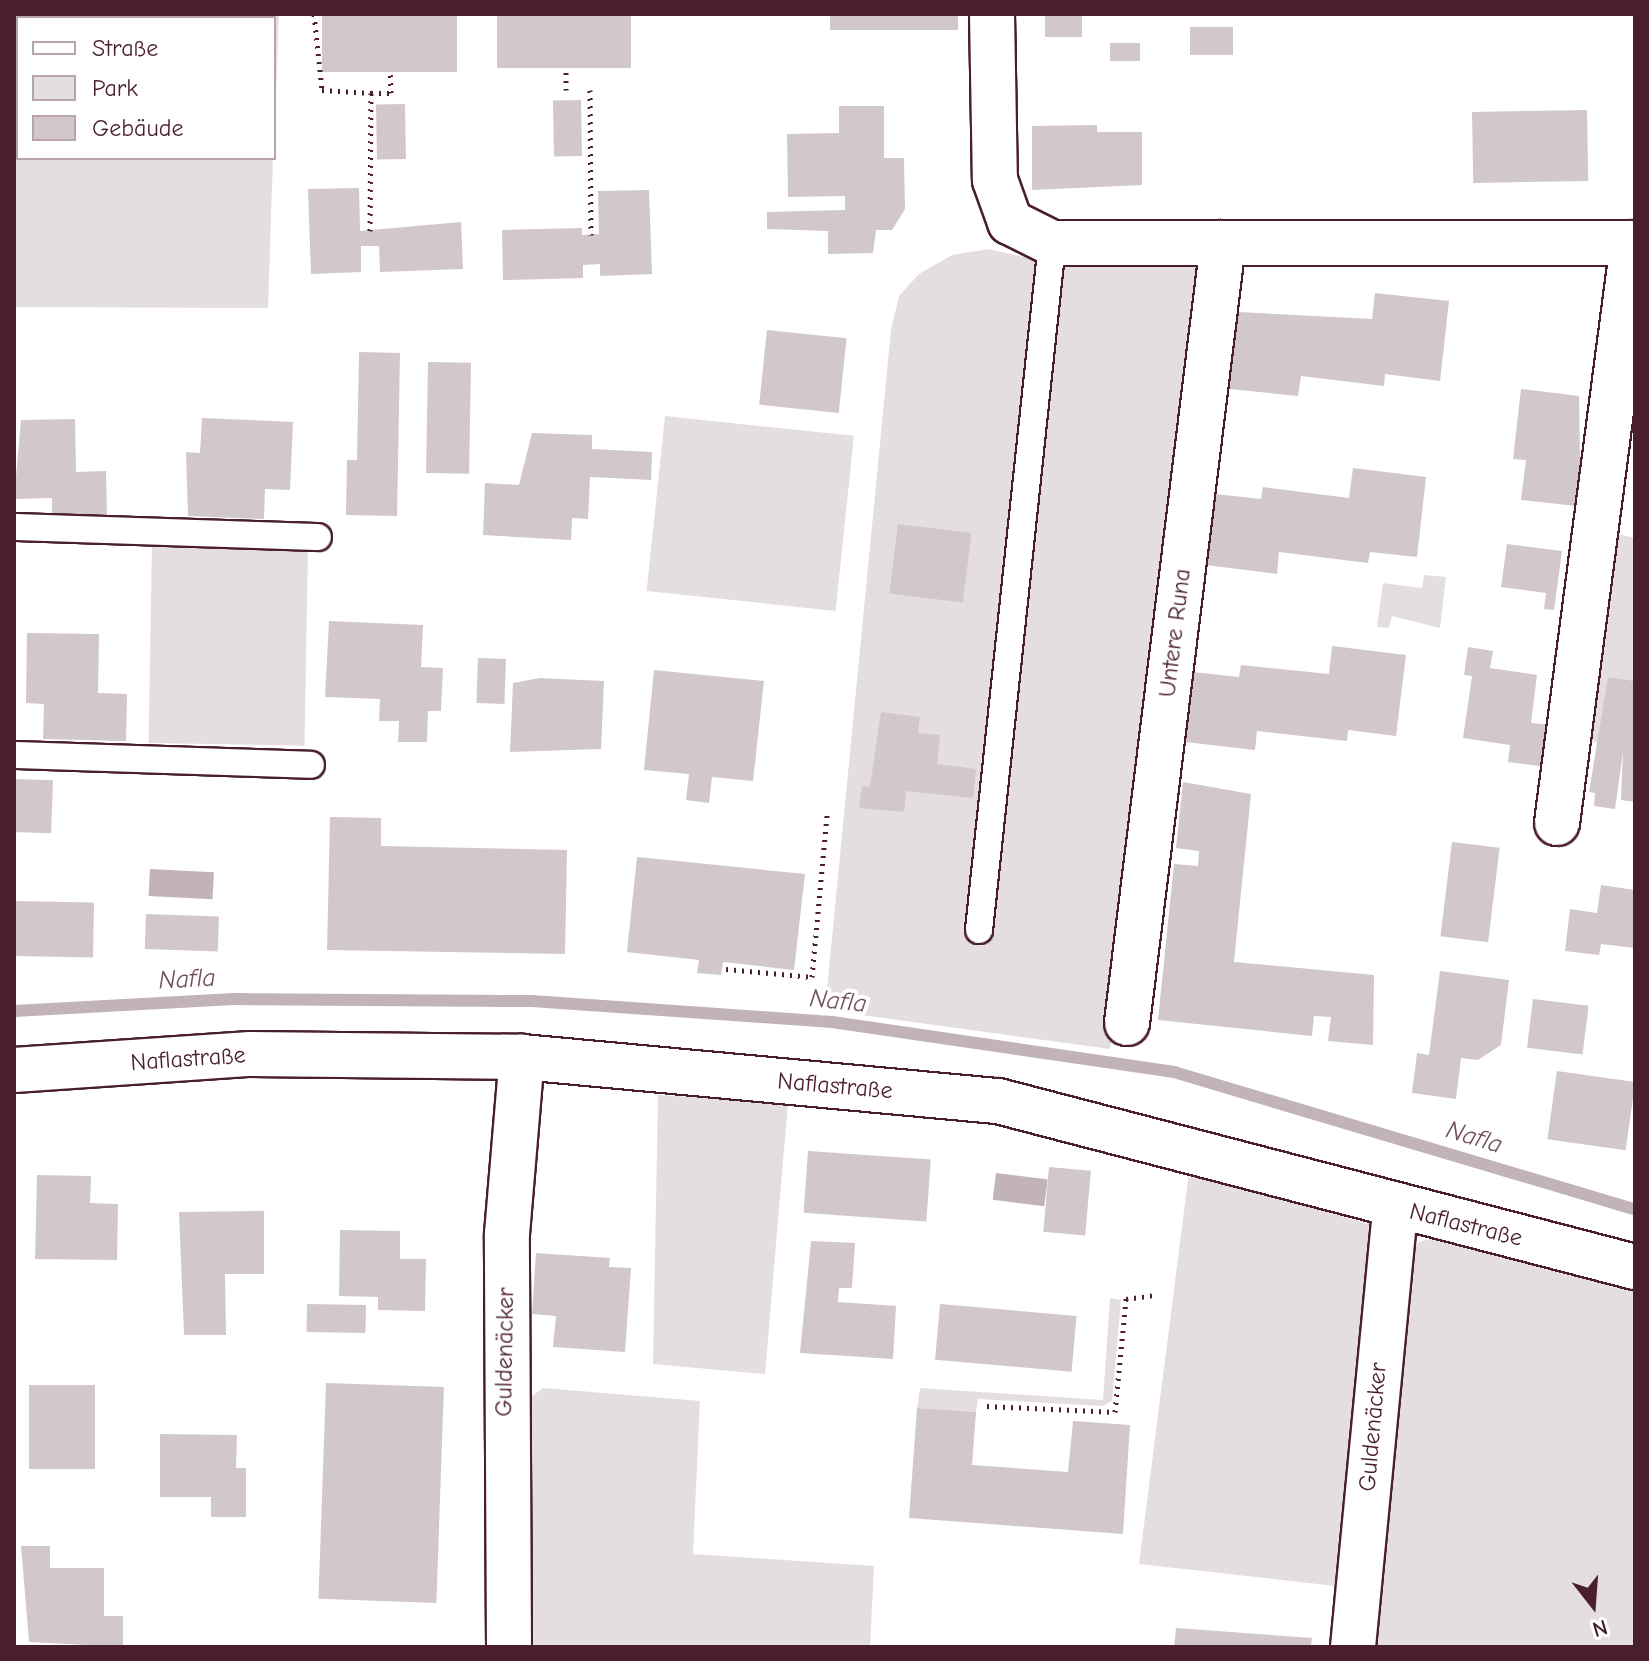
<!DOCTYPE html>
<html>
<head>
<meta charset="utf-8">
<style>
	body { margin:0 }
	#map { position:relative; width:1649px; height:1661px; overflow:hidden; background:#fff; font-family:"Comic Neue",sans-serif }
	div>[style] { position:absolute }
	[style*='--x'] { left:calc(var(--x)*1px); top:calc(var(--y)*1px); width:calc(var(--w)*1px); rotate:calc(var(--a)*1deg) }
	.green>* { inset:0; background:#e5dee0; transform-origin:0 0 }
	.water>* { inset:0; background:#c1b3b6; transform-origin:0 0 }
	.stream>* { height:12px; margin:-6px; padding:0 6px; transform-origin:6px; border-radius:6px; background:#c1b3b6 }
	.building>* { inset:0; background:#d2c7cb; transform-origin:0 0 }
	.path>* { height:5px; margin-top:-2.5px; transform-origin:0; background:repeating-linear-gradient(90deg,#4a1f2b 0 2px,transparent 0 8px) }
	.roads { filter:drop-shadow(2px 0 #4a1f2b) drop-shadow(-2px 0 #4a1f2b) drop-shadow(0 2px #4a1f2b) drop-shadow(0 -2px #4a1f2b) }
	.service>* { height:26px; margin:-13px; padding:0 13px; transform-origin:13px; border-radius:13px; background:#fff }
	.minor>* { height:44px; margin:-22px; padding:0 22px; transform-origin:22px; border-radius:22px; background:#fff }
	span { translate:-50% -50%; white-space:nowrap; text-align:center; line-height:1.15; -webkit-text-stroke:8px #fff; paint-order:stroke }
	.street-label { font-size:24px; color:#4a1f2b }
	.water-label { font-size:26px; color:#74535c; font-style:italic }
	.frame { position:absolute; inset:0; border:16px solid #4a1f2b; pointer-events:none }
	.legend { position:absolute; left:16px; top:16px; width:260px; height:144px; box-sizing:border-box; background:#fff; border:2px solid #b7a5aa; margin:0; padding:10px 14px; list-style:none; font-size:24px; color:#4a1f2b }
	.legend li { display:flex; align-items:center; gap:16px; height:40px }
	.legend b { width:40px; border:2px solid #b7a5aa }
	.north { position:absolute; left:1553px; top:1565px; width:80px; height:80px; -webkit-text-stroke:6px #fff; paint-order:stroke; rotate:163deg; font-size:22px; font-weight:700; line-height:32px; text-align:center; color:#4a1f2b }
	.north::after { content:''; display:block; margin:auto; width:28px; height:36px; background:#4a1f2b; clip-path:polygon(50% 0,100% 100%,50% 72%,0 100%) }
</style>
</head>
<body>
<div id="map">
	<div class="green">
		<i style="clip-path:polygon(14px 14px,279px 14px,274px 144px,274px 18px,18px 18px,18px 158px,273px 158px,268px 308px,14px 307px)"></i>
		<i style="clip-path:polygon(989px 249px,1050px 263px,1202px 262px,1204px 270px,1110px 1049px,825px 1010px,891px 330px,899px 296px,919px 274px,952px 255px)"></i>
		<i style="left:665px;top:416px;width:190px;height:176px;rotate:6deg"></i>
		<i style="clip-path:polygon(1610px 532px,1635px 538px,1635px 681px,1608px 677px,1599px 743px,1577px 739px)"></i>
		<i style="left:152px;top:544px;width:156px;height:199px;rotate:1deg"></i>
		<i style="clip-path:polygon(1424px 575px,1446px 577px,1440px 628px,1392px 616px,1389px 628px,1377px 627px,1383px 583px,1422px 588px)"></i>
		<i style="clip-path:polygon(658px 1095px,788px 1103px,765px 1374px,653px 1364px)"></i>
		<i style="clip-path:polygon(1189px 1172px,1369px 1224px,1345px 1587px,1139px 1564px)"></i>
		<i style="clip-path:polygon(1430px 1239px,1635px 1292px,1635px 1647px,1365px 1647px,1412px 1244px)"></i>
		<i style="clip-path:polygon(1110px 1298px,1121px 1300px,1112px 1401px,1103px 1406px,978px 1399px,976px 1412px,917px 1408px,920px 1388px,1103px 1400px)"></i>
		<i style="clip-path:polygon(543px 1388px,700px 1401px,693px 1554px,874px 1566px,870px 1647px,528px 1647px,529px 1398px)"></i>
	</div>
	<div class="water">
		<i style="left:150px;top:869px;width:64px;height:27px;rotate:3deg"></i>
		<i style="left:996px;top:1173px;width:52px;height:27px;rotate:7deg"></i>
	</div>
	<div class="stream">
		<i style="--x:14;--y:1011;--w:220;--a:-3.1"></i>
		<i style="--x:234;--y:999;--w:298;--a:0.4"></i>
		<i style="--x:532;--y:1001;--w:301;--a:4"></i>
		<i style="--x:832;--y:1022;--w:346;--a:8.3"></i>
		<i style="--x:1174;--y:1072;--w:481;--a:16.6"></i>
	</div>
	<div class="building">
		<i style="left:322px;top:14px;width:135px;height:58px"></i>
		<i style="left:497px;top:14px;width:134px;height:54px"></i>
		<i style="left:830px;top:14px;width:128px;height:16px"></i>
		<i style="left:1045px;top:14px;width:37px;height:23px"></i>
		<i style="left:1233px;top:27px;width:28px;height:43px;rotate:90deg"></i>
		<i style="left:1110px;top:43px;width:30px;height:18px"></i>
		<i style="left:581px;top:100px;width:56px;height:28px;rotate:89deg"></i>
		<i style="left:405px;top:104px;width:55px;height:29px;rotate:89deg"></i>
		<i style="clip-path:polygon(839px 106px,884px 106px,884px 158px,904px 158px,905px 209px,892px 230px,876px 230px,873px 253px,828px 254px,828px 231px,767px 229px,767px 212px,845px 210px,845px 196px,788px 197px,787px 134px,839px 133px)"></i>
		<i style="left:1587px;top:110px;width:71px;height:115px;rotate:89deg"></i>
		<i style="clip-path:polygon(1097px 125px,1097px 132px,1142px 132px,1142px 185px,1032px 190px,1032px 126px)"></i>
		<i style="clip-path:polygon(359px 188px,360px 231px,461px 222px,463px 269px,380px 272px,379px 246px,361px 246px,361px 272px,311px 274px,308px 189px)"></i>
		<i style="clip-path:polygon(649px 190px,652px 274px,600px 276px,600px 264px,583px 265px,583px 278px,503px 280px,502px 230px,582px 228px,582px 235px,599px 234px,598px 191px)"></i>
		<i style="clip-path:polygon(1375px 293px,1449px 301px,1440px 381px,1385px 374px,1384px 386px,1301px 376px,1298px 396px,1229px 389px,1238px 312px,1372px 319px)"></i>
		<i style="left:767px;top:330px;width:80px;height:75px;rotate:6deg"></i>
		<i style="clip-path:polygon(359px 352px,400px 353px,397px 516px,346px 515px,347px 460px,357px 460px)"></i>
		<i style="left:428px;top:362px;width:43px;height:111px;rotate:1deg"></i>
		<i style="clip-path:polygon(1521px 389px,1579px 396px,1580px 461px,1590px 462px,1585px 507px,1521px 500px,1526px 460px,1513px 459px)"></i>
		<i style="clip-path:polygon(202px 418px,293px 422px,290px 490px,265px 489px,264px 519px,188px 516px,186px 452px,200px 453px)"></i>
		<i style="clip-path:polygon(75px 419px,76px 472px,106px 471px,107px 516px,52px 517px,52px 498px,14px 499px,21px 420px)"></i>
		<i style="clip-path:polygon(532px 433px,592px 435px,592px 449px,652px 452px,651px 480px,590px 477px,588px 519px,572px 518px,571px 540px,483px 535px,485px 483px,519px 485px)"></i>
		<i style="clip-path:polygon(1353px 468px,1426px 477px,1417px 557px,1370px 552px,1368px 563px,1279px 552px,1277px 574px,1206px 565px,1215px 494px,1261px 499px,1263px 487px,1349px 498px)"></i>
		<i style="left:898px;top:524px;width:74px;height:70px;rotate:7deg"></i>
		<i style="clip-path:polygon(1507px 544px,1562px 551px,1554px 610px,1544px 609px,1546px 593px,1501px 587px)"></i>
		<i style="clip-path:polygon(329px 621px,423px 625px,421px 667px,443px 668px,441px 711px,428px 711px,427px 742px,398px 742px,399px 721px,379px 721px,380px 699px,325px 697px)"></i>
		<i style="clip-path:polygon(27px 633px,99px 634px,98px 693px,127px 694px,126px 741px,43px 739px,44px 704px,26px 703px)"></i>
		<i style="clip-path:polygon(1332px 646px,1406px 655px,1396px 736px,1348px 730px,1347px 741px,1257px 731px,1255px 750px,1185px 742px,1193px 672px,1239px 677px,1241px 665px,1329px 674px)"></i>
		<i style="clip-path:polygon(1468px 647px,1493px 651px,1490px 668px,1537px 675px,1531px 723px,1552px 725px,1546px 767px,1508px 762px,1510px 745px,1463px 738px,1472px 676px,1464px 675px)"></i>
		<i style="left:478px;top:658px;width:28px;height:45px;rotate:2deg"></i>
		<i style="clip-path:polygon(654px 670px,764px 681px,753px 781px,712px 777px,709px 803px,686px 800px,689px 774px,644px 770px)"></i>
		<i style="clip-path:polygon(1608px 677px,1635px 681px,1635px 802px,1621px 800px,1623px 752px,1615px 809px,1594px 806px,1595px 793px,1589px 792px)"></i>
		<i style="clip-path:polygon(540px 678px,604px 681px,601px 749px,510px 752px,513px 683px)"></i>
		<i style="clip-path:polygon(881px 712px,920px 717px,918px 733px,940px 735px,937px 764px,976px 769px,973px 798px,906px 791px,904px 812px,859px 808px,862px 786px,870px 787px)"></i>
		<i style="left:15px;top:779px;width:38px;height:53px;rotate:2deg"></i>
		<i style="clip-path:polygon(1183px 782px,1251px 794px,1234px 962px,1374px 975px,1373px 1045px,1328px 1041px,1331px 1017px,1314px 1016px,1312px 1036px,1158px 1020px,1174px 864px,1198px 866px,1199px 851px,1176px 848px)"></i>
		<i style="clip-path:polygon(330px 817px,381px 818px,381px 846px,567px 850px,565px 954px,327px 950px)"></i>
		<i style="left:1452px;top:842px;width:48px;height:95px;rotate:7deg"></i>
		<i style="clip-path:polygon(637px 857px,805px 874px,794px 970px,723px 962px,721px 975px,697px 973px,699px 960px,627px 952px)"></i>
		<i style="clip-path:polygon(1601px 885px,1635px 890px,1635px 948px,1601px 944px,1599px 955px,1565px 951px,1570px 909px,1597px 913px)"></i>
		<i style="left:14px;top:901px;width:80px;height:55px;rotate:1deg"></i>
		<i style="left:146px;top:914px;width:73px;height:35px;rotate:2deg"></i>
		<i style="clip-path:polygon(1440px 971px,1509px 980px,1501px 1045px,1478px 1060px,1461px 1058px,1456px 1099px,1412px 1093px,1417px 1053px,1429px 1055px)"></i>
		<i style="left:1533px;top:999px;width:56px;height:49px;rotate:7deg"></i>
		<i style="left:1557px;top:1071px;width:79px;height:69px;rotate:8deg"></i>
		<i style="left:808px;top:1151px;width:123px;height:62px;rotate:4deg"></i>
		<i style="left:1049px;top:1167px;width:42px;height:65px;rotate:5deg"></i>
		<i style="clip-path:polygon(37px 1175px,91px 1176px,90px 1203px,118px 1204px,117px 1260px,35px 1259px)"></i>
		<i style="clip-path:polygon(264px 1211px,264px 1274px,225px 1274px,226px 1335px,184px 1335px,179px 1212px)"></i>
		<i style="clip-path:polygon(340px 1230px,400px 1231px,400px 1259px,426px 1259px,425px 1311px,378px 1310px,378px 1297px,339px 1296px)"></i>
		<i style="clip-path:polygon(811px 1241px,855px 1243px,852px 1288px,839px 1288px,838px 1302px,896px 1306px,893px 1359px,800px 1353px)"></i>
		<i style="clip-path:polygon(536px 1253px,610px 1258px,609px 1267px,631px 1268px,625px 1352px,553px 1347px,556px 1316px,532px 1314px)"></i>
		<i style="left:307px;top:1304px;width:59px;height:28px;rotate:1deg"></i>
		<i style="left:940px;top:1304px;width:137px;height:56px;rotate:5deg"></i>
		<i style="left:326px;top:1383px;width:118px;height:216px;rotate:2deg"></i>
		<i style="left:95px;top:1385px;width:84px;height:66px;rotate:90deg"></i>
		<i style="clip-path:polygon(917px 1408px,976px 1412px,972px 1465px,1068px 1472px,1073px 1421px,1130px 1425px,1123px 1534px,909px 1518px)"></i>
		<i style="clip-path:polygon(160px 1434px,237px 1435px,236px 1468px,246px 1468px,246px 1517px,211px 1517px,211px 1497px,160px 1497px)"></i>
		<i style="clip-path:polygon(21px 1546px,50px 1546px,50px 1568px,104px 1568px,104px 1616px,123px 1616px,123px 1647px,29px 1642px)"></i>
		<i style="clip-path:polygon(1176px 1628px,1312px 1638px,1311px 1647px,1174px 1647px)"></i>
	</div>
	<div class="path">
		<i style="--x:314;--y:14;--w:76;--a:84"></i>
		<i style="--x:322;--y:90;--w:49;--a:3.5"></i>
		<i style="--x:566;--y:90;--w:23;--a:-90"></i>
		<i style="--x:590;--y:90;--w:145;--a:89.6"></i>
		<i style="--x:370;--y:231;--w:138;--a:-89.6"></i>
		<i style="--x:371;--y:93;--w:20;--a:0"></i>
		<i style="--x:391;--y:93;--w:23;--a:-92"></i>
		<i style="--x:726;--y:969;--w:86;--a:5.3"></i>
		<i style="--x:812;--y:977;--w:164;--a:-84.7"></i>
		<i style="--x:987;--y:1406;--w:128;--a:2.7"></i>
		<i style="--x:1115;--y:1412;--w:114;--a:-84.4"></i>
		<i style="--x:1126;--y:1299;--w:28;--a:-8"></i>
	</div>
	<div class="roads">
		<div class="service">
			<i style="--x:14;--y:527;--w:304;--a:1.9"></i>
			<i style="--x:14;--y:755;--w:297;--a:1.9"></i>
			<i style="--x:979;--y:930;--w:691;--a:-83.93"></i>
		</div>
		<div class="minor">
			<i style="--x:992;--y:14;--w:166;--a:89"></i>
			<i style="--x:995;--y:180;--w:45;--a:70.3"></i>
			<i style="--x:1010;--y:222;--w:47;--a:26.6"></i>
			<i style="--x:1052;--y:243;--w:583;--a:0"></i>
			<i style="--x:1557;--y:823;--w:585;--a:-82.53"></i>
			<i style="--x:1127;--y:1023;--w:786;--a:-82.98"></i>
			<i style="--x:14;--y:1070;--w:237;--a:-3.9"></i>
			<i style="--x:250;--y:1054;--w:272;--a:0.6"></i>
			<i style="--x:522;--y:1057;--w:478;--a:5.3"></i>
			<i style="--x:998;--y:1101;--w:658;--a:14.61"></i>
			<i style="--x:509;--y:1647;--w:413;--a:-90.3"></i>
			<i style="--x:507;--y:1234;--w:178;--a:-85.2"></i>
			<i style="--x:1353;--y:1647;--w:442;--a:-84.5"></i>
		</div>
	</div>
	<div class="street-label">
		<span style="left:1175px;top:633px;rotate:-83deg">Untere Runa</span>
		<span style="left:188px;top:1059px;rotate:-4deg">Naflastraße</span>
		<span style="left:835px;top:1086px;rotate:5deg">Naflastraße</span>
		<span style="left:1466px;top:1225px;rotate:14deg">Naflastraße</span>
		<span style="left:505px;top:1352px;rotate:-89deg">Guldenäcker</span>
		<span style="left:1373px;top:1427px;rotate:-85deg">Guldenäcker</span>
	</div>
	<div class="water-label">
		<span style="left:187px;top:980px;rotate:-3deg">Nafla</span>
		<span style="left:838px;top:1002px;rotate:6deg">Nafla</span>
		<span style="left:1474px;top:1138px;rotate:17deg">Nafla</span>
	</div>
	<div class="frame"></div>
	<ul class="legend">
	<li><b style="height:10px;background:#fff"></b>Straße</li>
	<li><b style="height:22px;background:#e5dee0"></b>Park</li>
	<li><b style="height:22px;background:#d2c7cb"></b>Gebäude</li>
	</ul>
	<div class="north">N</div>
</div>
</body>
</html>
